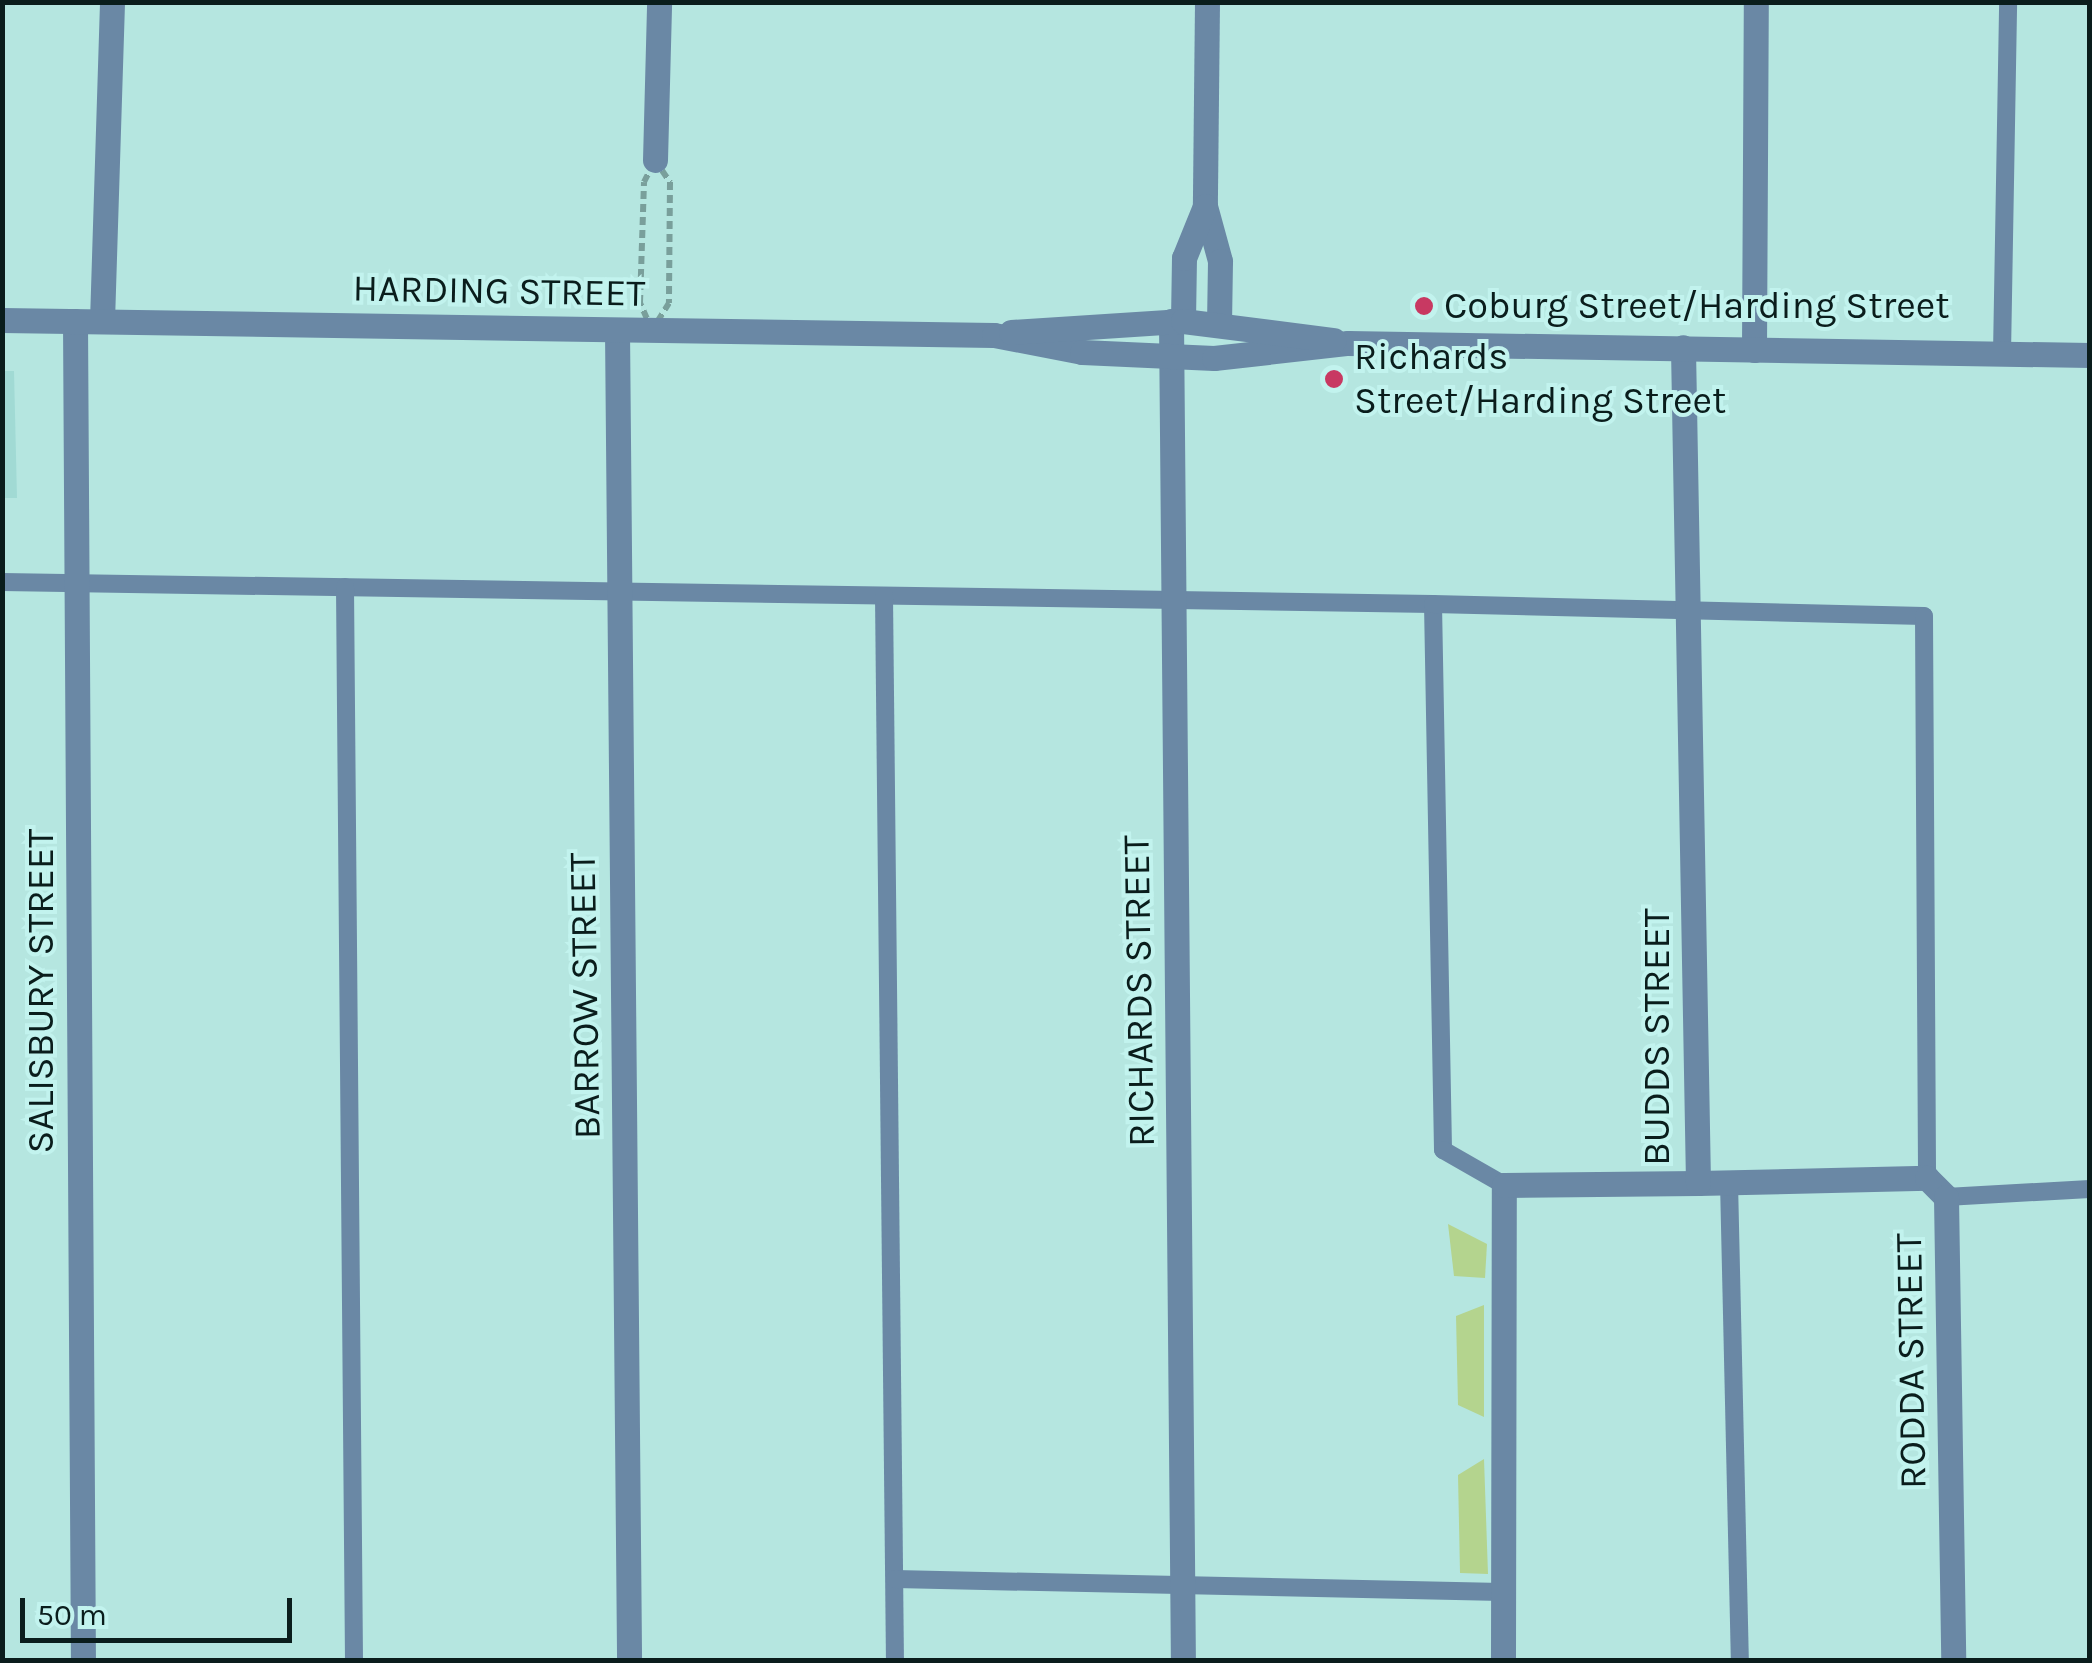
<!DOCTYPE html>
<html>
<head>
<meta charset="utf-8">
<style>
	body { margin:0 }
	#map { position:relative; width:2092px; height:1663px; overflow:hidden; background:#b5e6e0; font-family:Karla,sans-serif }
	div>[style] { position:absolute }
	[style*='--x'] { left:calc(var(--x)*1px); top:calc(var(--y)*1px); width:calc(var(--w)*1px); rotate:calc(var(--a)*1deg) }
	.built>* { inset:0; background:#a1dad4 }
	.green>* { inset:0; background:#b4d48e }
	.path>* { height:6px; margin-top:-3px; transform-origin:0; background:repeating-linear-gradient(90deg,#799f9b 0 8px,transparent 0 13px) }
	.service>* { height:18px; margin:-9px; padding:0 9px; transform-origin:9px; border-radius:9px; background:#6a88a5 }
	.minor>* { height:25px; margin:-12.5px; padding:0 12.5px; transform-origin:12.5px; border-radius:12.5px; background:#6a88a5 }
	.tertiary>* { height:25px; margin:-12.5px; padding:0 12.5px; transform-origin:12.5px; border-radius:12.5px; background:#6a88a5 }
	.dots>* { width:28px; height:28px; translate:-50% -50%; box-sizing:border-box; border:5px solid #c2f3ee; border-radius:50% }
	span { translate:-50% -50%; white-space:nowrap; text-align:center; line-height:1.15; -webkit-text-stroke:8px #c2f3ee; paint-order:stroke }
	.street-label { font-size:38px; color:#0a1d1c }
	.poi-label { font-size:38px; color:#0a1d1c }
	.left { translate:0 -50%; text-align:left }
	.frame { position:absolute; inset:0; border:5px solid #0a1d1c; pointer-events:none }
	.scale { position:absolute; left:20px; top:1598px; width:272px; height:45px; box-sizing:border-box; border:5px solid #0a1d1c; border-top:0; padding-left:12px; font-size:30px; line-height:35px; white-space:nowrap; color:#0a1d1c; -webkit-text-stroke:8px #c2f3ee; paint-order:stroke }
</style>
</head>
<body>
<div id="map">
	<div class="built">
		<i style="clip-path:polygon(3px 371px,14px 371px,17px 498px,3px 498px)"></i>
	</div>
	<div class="green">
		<i style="clip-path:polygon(1448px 1224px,1487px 1244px,1485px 1278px,1454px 1276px)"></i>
		<i style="clip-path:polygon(1484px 1305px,1484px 1417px,1458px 1405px,1456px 1316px)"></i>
		<i style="clip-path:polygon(1484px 1459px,1488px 1574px,1460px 1573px,1458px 1475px)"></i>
	</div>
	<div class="path">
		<i style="--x:655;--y:160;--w:27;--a:56"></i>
		<i style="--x:670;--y:182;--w:121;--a:90.5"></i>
		<i style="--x:669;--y:303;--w:32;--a:122"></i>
		<i style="--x:652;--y:330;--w:30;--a:-114"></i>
		<i style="--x:640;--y:303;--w:121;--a:-88.1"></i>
		<i style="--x:644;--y:182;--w:25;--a:-63"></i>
	</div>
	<div class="service">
		<i style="--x:2002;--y:354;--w:352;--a:-89"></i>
		<i style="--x:2;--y:582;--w:1431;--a:0.88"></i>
		<i style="--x:1433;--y:604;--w:546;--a:88.95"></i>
		<i style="--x:1443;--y:1150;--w:70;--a:29.8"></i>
		<i style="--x:345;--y:587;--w:1073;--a:89.52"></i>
		<i style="--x:884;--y:596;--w:1064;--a:89.41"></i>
		<i style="--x:1433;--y:604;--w:491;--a:1.4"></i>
		<i style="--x:1924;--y:616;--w:562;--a:89.69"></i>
		<i style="--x:1729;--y:1182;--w:478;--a:88.7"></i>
		<i style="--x:1946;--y:1197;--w:144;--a:-3.2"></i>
		<i style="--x:895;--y:1579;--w:607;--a:1.23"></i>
	</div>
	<div class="minor">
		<i style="--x:1207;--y:2;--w:204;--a:90.6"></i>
		<i style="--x:1205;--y:206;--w:57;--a:74.7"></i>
		<i style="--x:1220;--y:261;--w:61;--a:90.9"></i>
		<i style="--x:655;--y:160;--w:158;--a:-88.5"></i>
		<i style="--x:75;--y:321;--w:1339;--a:89.66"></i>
		<i style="--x:102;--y:321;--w:319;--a:-88.2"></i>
		<i style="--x:1171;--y:321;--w:1339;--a:89.49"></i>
		<i style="--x:1183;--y:321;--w:63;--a:-89.1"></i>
		<i style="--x:1184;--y:258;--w:56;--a:-68"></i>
		<i style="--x:617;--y:330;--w:1330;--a:89.48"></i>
		<i style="--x:1754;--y:350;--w:348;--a:-89.7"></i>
		<i style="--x:1698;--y:1183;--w:229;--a:-1.3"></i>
		<i style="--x:1927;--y:1178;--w:27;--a:45"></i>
		<i style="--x:1946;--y:1197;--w:463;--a:89.1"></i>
		<i style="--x:1503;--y:1660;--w:475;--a:-89.9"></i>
		<i style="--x:1504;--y:1185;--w:194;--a:-0.6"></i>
		<i style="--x:1698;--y:1183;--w:836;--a:-91.03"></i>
	</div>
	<div class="tertiary">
		<i style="--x:2;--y:320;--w:992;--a:0.87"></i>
		<i style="--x:994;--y:335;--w:90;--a:10.9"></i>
		<i style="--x:1082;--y:352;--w:132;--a:2.6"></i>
		<i style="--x:1214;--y:358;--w:135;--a:-6.4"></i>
		<i style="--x:1348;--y:343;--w:742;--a:0.93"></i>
		<i style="--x:1011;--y:332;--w:172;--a:-3.7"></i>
		<i style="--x:1183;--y:321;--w:152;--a:7.2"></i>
	</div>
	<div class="dots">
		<i style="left:1424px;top:306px;background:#c83962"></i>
		<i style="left:1334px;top:379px;background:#c83962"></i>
	</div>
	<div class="street-label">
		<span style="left:499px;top:291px;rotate:1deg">HARDING STREET</span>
		<span style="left:41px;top:991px;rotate:-90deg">SALISBURY STREET</span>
		<span style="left:1139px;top:991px;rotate:-91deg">RICHARDS STREET</span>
		<span style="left:585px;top:996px;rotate:-91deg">BARROW STREET</span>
		<span style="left:1657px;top:1037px;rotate:-90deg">BUDDS STREET</span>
		<span style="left:1911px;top:1361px;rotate:-91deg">RODDA STREET</span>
	</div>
	<div class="poi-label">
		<span class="left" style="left:1444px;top:306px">Coburg Street/Harding Street</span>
		<span class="left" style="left:1354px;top:379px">Richards<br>Street/Harding Street</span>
	</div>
	<div class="frame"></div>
	<div class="scale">50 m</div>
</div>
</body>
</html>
